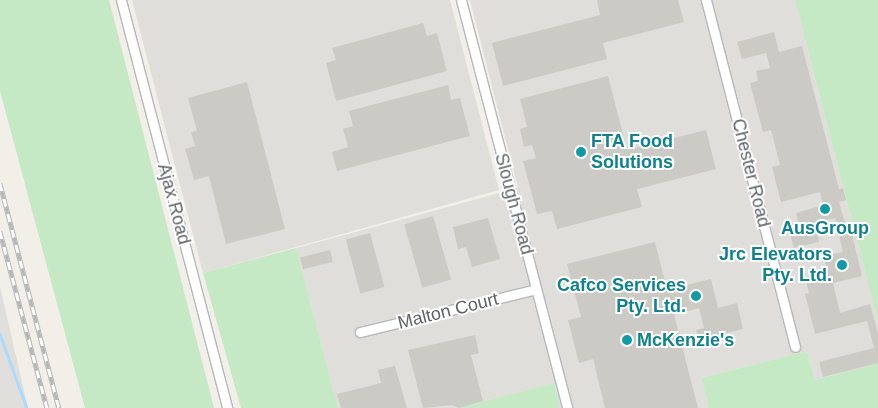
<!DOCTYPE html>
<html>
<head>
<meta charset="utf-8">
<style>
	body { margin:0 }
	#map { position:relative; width:878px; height:408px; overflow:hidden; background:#f1efe8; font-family:Helvetica,sans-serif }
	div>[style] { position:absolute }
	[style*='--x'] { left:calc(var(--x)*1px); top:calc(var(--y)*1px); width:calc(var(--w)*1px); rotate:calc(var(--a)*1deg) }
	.industrial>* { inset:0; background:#e0deda }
	.green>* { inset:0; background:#c5e8c5 }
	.stream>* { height:2.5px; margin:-1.25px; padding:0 1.25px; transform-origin:1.25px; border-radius:1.25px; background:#aadaff }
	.building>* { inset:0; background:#cccac5; transform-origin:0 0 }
	.roads { filter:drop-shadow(1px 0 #b5b8bc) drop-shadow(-1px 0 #b5b8bc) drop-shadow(0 1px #b5b8bc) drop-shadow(0 -1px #b5b8bc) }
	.minor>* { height:9px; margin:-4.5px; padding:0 4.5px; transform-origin:4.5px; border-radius:4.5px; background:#fff }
	.rail>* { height:4.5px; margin-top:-2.25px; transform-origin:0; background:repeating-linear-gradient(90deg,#fff 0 8px,#b6b7b8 0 16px); box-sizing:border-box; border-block:1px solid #b6b7b8 }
	.dots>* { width:14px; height:14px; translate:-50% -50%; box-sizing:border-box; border:2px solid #fff; border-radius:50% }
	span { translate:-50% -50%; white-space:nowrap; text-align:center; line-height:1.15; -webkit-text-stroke:4px #fff; paint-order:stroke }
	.culture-label { font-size:18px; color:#0d838f; font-weight:700 }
	.left { translate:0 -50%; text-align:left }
	.right { translate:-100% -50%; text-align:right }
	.street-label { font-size:18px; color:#5f6368 }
</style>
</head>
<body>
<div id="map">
	<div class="industrial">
		<i style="clip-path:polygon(132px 0,450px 0,499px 190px,203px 273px)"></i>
		<i style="clip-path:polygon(470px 0,795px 0,878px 322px,878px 363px,815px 380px,807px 351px,701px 378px,709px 408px,560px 408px,554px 383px,458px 408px,338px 408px,296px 248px,518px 188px)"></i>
		<i style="clip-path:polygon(0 287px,28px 408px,0 408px)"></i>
	</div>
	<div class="green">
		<i style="clip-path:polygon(0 0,109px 0,214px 408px,85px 408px,0 91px)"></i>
		<i style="clip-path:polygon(795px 0,878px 0,878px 322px)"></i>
		<i style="clip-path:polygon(296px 248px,338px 408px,241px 408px,203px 273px)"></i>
		<i style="clip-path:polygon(807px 351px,815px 380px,878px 363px,878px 408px,709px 408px,701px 378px)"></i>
		<i style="clip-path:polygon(554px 383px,560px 408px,458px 408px)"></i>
	</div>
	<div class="stream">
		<i style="--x:0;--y:334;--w:79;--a:70"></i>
	</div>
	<div class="building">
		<i style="clip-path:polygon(597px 0,678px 0,684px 22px,603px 43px,607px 59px,503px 86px,492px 43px,600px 15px)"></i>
		<i style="clip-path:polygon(423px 23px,427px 36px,437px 33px,447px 71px,336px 101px,326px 63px,336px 60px,332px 48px)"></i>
		<i style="clip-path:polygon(774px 32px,779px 52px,802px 46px,839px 189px,843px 188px,846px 200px,839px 202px,845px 223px,849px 222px,862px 276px,833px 283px,840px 313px,870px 304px,878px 333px,878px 363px,823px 377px,819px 362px,874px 348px,867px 321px,815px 334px,805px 294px,809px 293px,806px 280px,828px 274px,824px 256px,843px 252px,835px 218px,815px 223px,819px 242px,794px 248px,790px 234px,801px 231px,796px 213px,823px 205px,820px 192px,781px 202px,772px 167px,780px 165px,771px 130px,763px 132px,750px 83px,758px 81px,756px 71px,770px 68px,766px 53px,742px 59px,737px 42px)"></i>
		<i style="clip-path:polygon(608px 76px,627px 150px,706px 130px,716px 169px,637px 189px,642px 207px,557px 229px,552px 211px,537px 214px,523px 161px,536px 158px,532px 145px,524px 147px,520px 129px,527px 127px,520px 99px)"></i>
		<i style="clip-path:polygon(247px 82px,285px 229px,226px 244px,209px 176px,194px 180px,185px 149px,195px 146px,191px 132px,197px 131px,188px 98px)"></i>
		<i style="clip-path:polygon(448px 85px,451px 100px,460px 98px,470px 136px,337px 171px,332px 152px,348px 147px,343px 129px,353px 126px,349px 111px)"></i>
		<i style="left:433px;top:216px;width:66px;height:30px;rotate:74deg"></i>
		<i style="clip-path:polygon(488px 218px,500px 259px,472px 267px,466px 247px,458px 249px,453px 227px)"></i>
		<i style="left:370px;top:233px;width:56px;height:25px;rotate:75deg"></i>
		<i style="clip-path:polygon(655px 242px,667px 290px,711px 279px,718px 308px,737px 303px,743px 329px,699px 340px,696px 330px,704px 328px,699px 308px,674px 315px,698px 408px,605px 408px,593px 359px,579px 363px,568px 320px,581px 317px,567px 264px)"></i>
		<i style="left:330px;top:250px;width:12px;height:31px;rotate:76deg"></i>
		<i style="clip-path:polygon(475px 335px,479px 353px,471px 355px,483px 401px,459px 408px,452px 405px,423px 408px,408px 350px)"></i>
		<i style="clip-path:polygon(395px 366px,407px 408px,341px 408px,337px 394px,381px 383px,378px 370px)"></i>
	</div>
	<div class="roads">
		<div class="minor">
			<i style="--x:121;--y:0;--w:422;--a:75.4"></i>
			<i style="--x:461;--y:0;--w:422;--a:75.4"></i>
			<i style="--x:706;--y:0;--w:358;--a:75.6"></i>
			<i style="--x:360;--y:332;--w:181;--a:-13.7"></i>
		</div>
	</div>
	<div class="rail">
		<i style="--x:0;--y:183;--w:233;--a:75.3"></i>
		<i style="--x:0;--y:231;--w:183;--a:75.1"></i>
	</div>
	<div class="dots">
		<i style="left:581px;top:152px;background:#0f9aa8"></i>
		<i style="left:825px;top:209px;background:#0f9aa8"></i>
		<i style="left:842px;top:265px;background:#0f9aa8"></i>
		<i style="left:696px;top:296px;background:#0f9aa8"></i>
		<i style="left:627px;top:340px;background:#0f9aa8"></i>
	</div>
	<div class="culture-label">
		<span class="left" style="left:591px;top:152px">FTA Food<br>Solutions</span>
		<span style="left:825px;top:228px">AusGroup</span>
		<span class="right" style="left:832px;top:265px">Jrc Elevators<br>Pty. Ltd.</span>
		<span class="right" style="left:686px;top:296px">Cafco Services<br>Pty. Ltd.</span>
		<span class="left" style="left:637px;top:340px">McKenzie's</span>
	</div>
	<div class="street-label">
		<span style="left:751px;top:173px;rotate:76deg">Chester Road</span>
		<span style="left:174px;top:204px;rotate:75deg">Ajax Road</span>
		<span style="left:514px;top:204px;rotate:75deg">Slough Road</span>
		<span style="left:448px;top:311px;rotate:-14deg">Malton Court</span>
	</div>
</div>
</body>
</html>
